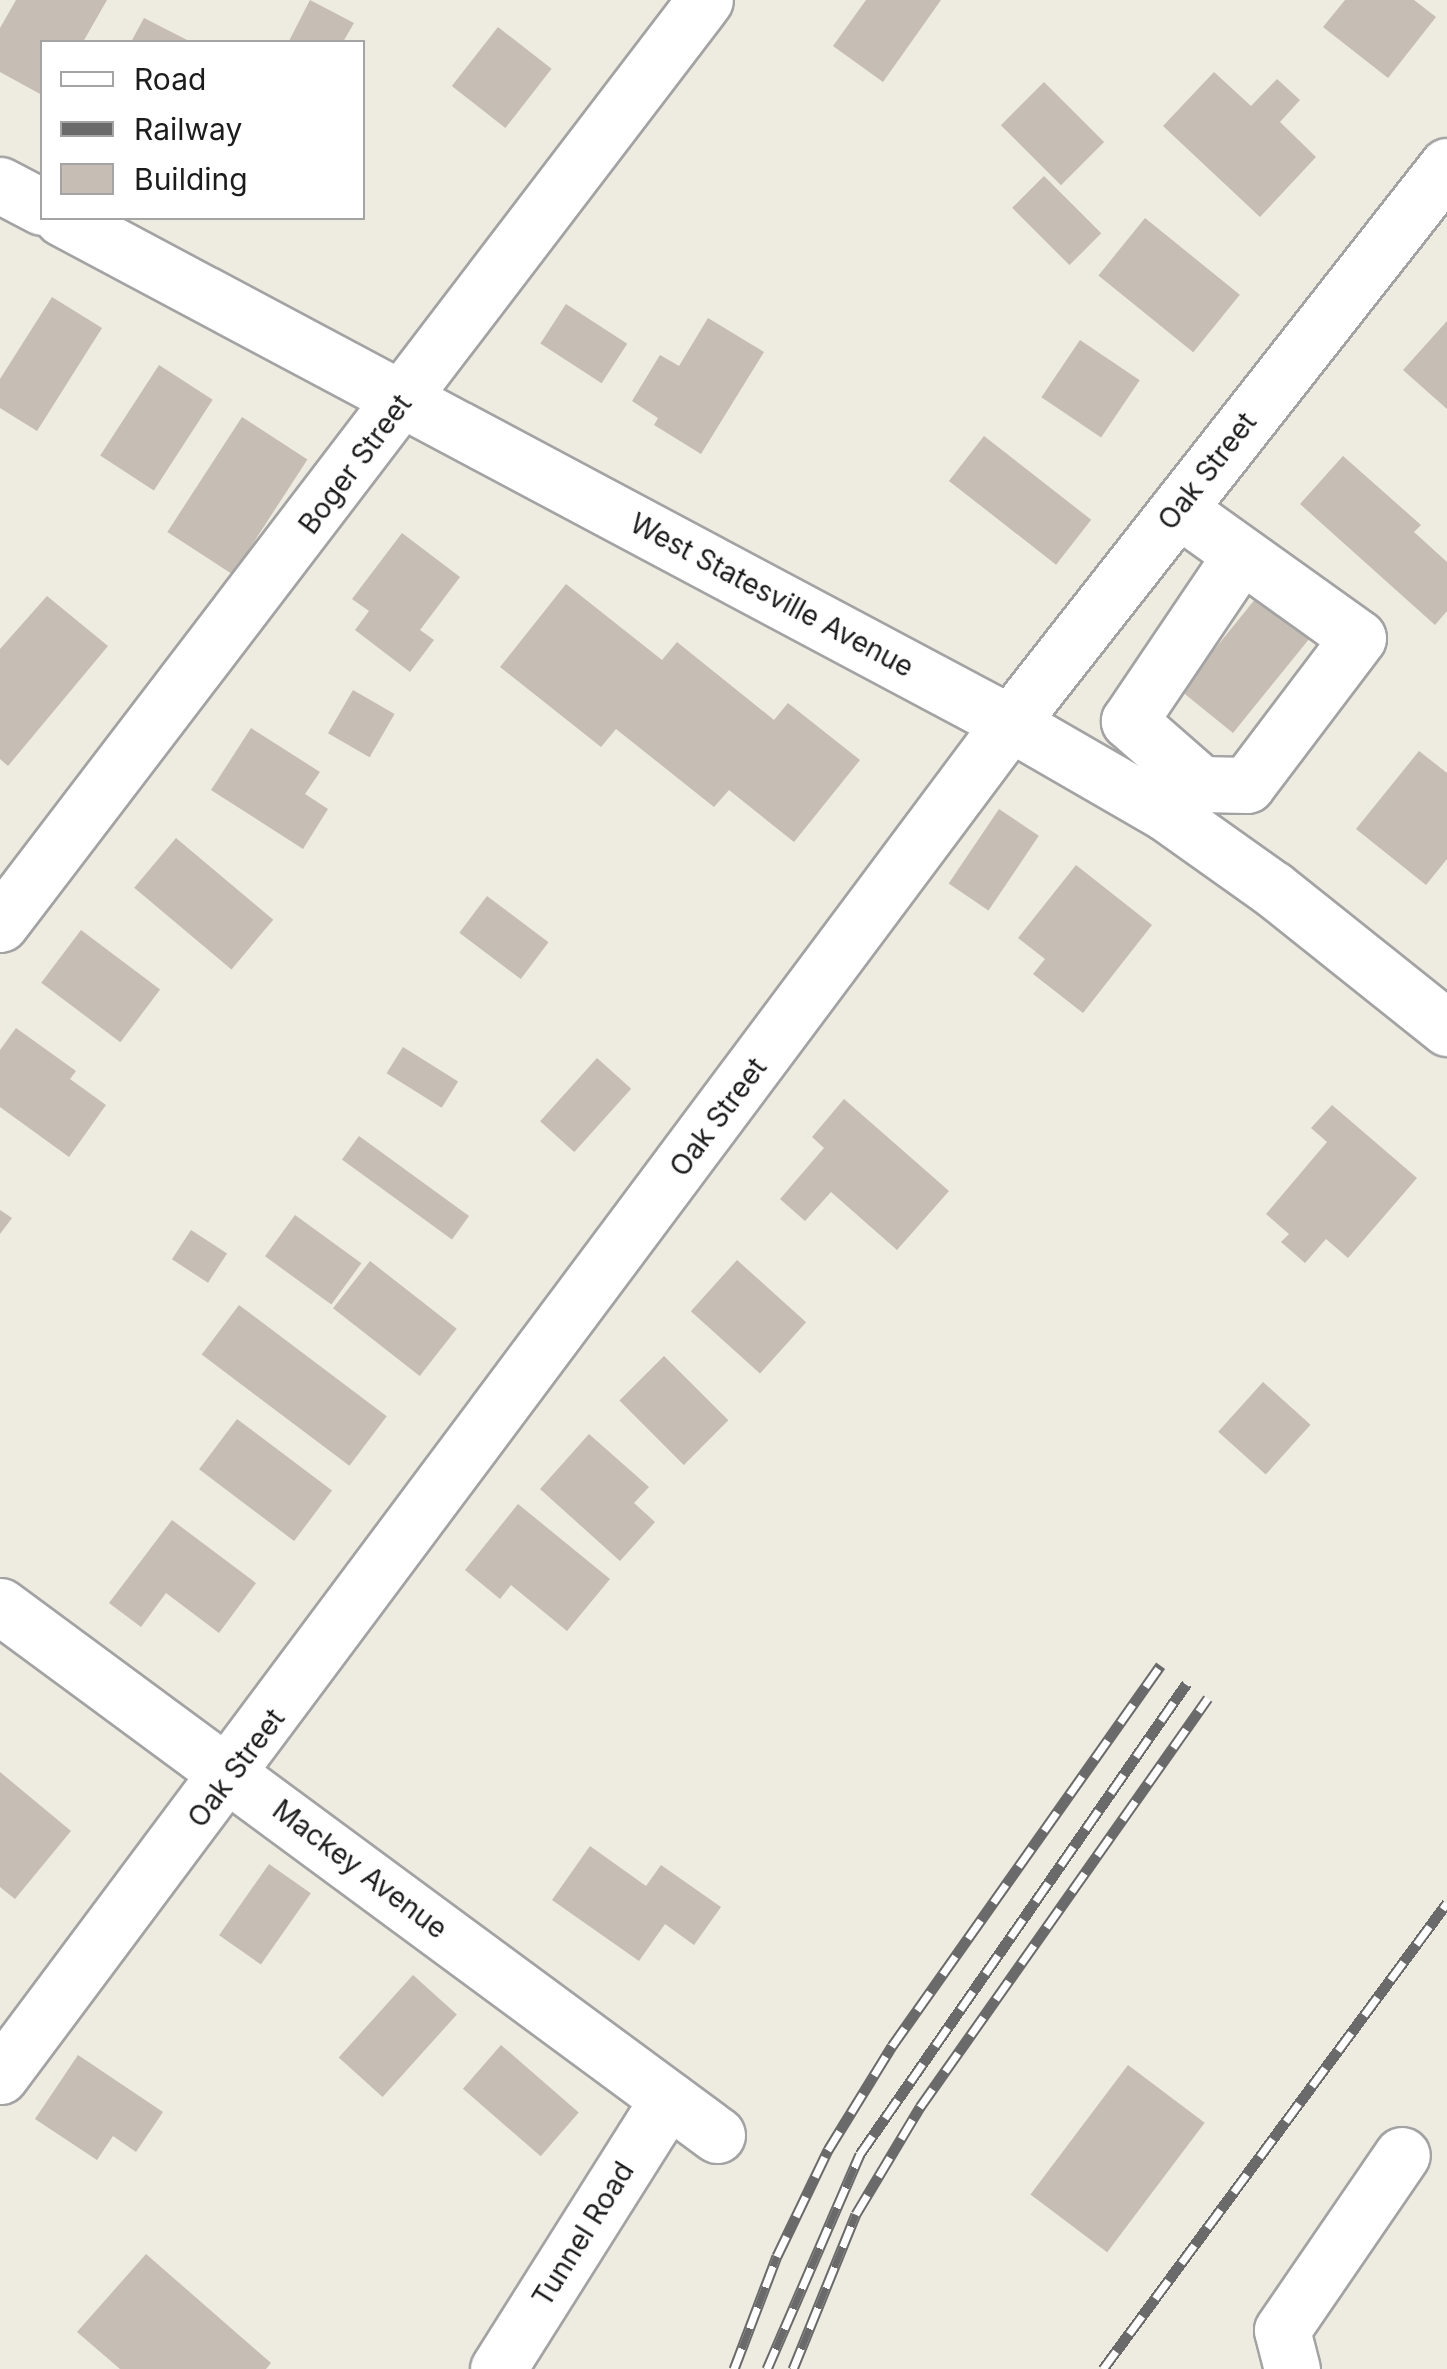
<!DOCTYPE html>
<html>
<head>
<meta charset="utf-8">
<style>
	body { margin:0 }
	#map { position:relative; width:1447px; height:2369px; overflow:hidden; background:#eeebe1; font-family:Inter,sans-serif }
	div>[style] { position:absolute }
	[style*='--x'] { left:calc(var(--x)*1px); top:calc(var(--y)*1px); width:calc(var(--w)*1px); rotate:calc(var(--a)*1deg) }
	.building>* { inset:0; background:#c6bdb4; transform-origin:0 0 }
	.roads { filter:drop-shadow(2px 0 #a3a3a3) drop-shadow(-2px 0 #a3a3a3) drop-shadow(0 2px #a3a3a3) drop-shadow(0 -2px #a3a3a3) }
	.minor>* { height:55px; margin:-27.5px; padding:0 27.5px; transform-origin:27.5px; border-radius:27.5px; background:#fff }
	.rail>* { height:11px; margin-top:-5.5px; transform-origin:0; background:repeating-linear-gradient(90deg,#fff 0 22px,#6a6a6a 0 44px); box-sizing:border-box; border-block:2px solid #6a6a6a }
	span { translate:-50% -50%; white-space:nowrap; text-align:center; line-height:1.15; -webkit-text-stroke:10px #fff; paint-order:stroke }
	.street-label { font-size:28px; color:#1c1c1c }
	.legend { position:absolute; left:40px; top:40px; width:325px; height:180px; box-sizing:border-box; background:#fff; border:2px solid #a4a4a4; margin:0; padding:12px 18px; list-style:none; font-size:30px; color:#1c1c1c }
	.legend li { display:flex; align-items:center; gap:20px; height:50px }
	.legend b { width:50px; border:2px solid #a4a4a4 }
</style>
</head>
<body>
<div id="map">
	<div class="building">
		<i style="clip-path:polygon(16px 0,107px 0,83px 42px,42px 42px,42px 95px,0 72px,0 28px)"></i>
		<i style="clip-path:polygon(310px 0,354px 23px,343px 42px,289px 41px)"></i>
		<i style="clip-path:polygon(866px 0,941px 0,883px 82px,833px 46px)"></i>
		<i style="clip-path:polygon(1345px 0,1414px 0,1436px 17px,1388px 78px,1323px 27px)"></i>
		<i style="clip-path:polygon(144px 18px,191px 42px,131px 42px)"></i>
		<i style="left:498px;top:27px;width:68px;height:75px;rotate:38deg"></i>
		<i style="clip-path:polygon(1214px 72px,1251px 106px,1277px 79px,1300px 100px,1280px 122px,1316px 157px,1260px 217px,1163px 126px)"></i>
		<i style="left:1044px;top:82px;width:85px;height:61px;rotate:45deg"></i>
		<i style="left:1044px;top:176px;width:81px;height:45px;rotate:45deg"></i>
		<i style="left:1145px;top:218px;width:122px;height:74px;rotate:39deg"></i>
		<i style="clip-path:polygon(52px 297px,102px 328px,37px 431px,0 408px,0 379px)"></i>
		<i style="left:566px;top:304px;width:73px;height:47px;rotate:33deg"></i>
		<i style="clip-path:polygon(708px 318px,764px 352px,701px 454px,654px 425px,658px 418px,632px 401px,660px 355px,679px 366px)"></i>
		<i style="clip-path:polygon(1447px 321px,1447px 409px,1403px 370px)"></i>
		<i style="left:1080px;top:340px;width:72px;height:69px;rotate:34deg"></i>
		<i style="left:159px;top:365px;width:64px;height:108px;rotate:33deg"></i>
		<i style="left:242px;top:417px;width:78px;height:137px;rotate:33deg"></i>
		<i style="left:984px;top:436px;width:136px;height:57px;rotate:38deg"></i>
		<i style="clip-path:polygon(1343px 456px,1421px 525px,1414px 532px,1447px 562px,1447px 611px,1435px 625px,1300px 504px)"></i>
		<i style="clip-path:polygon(402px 533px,460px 577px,420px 630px,434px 640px,410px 672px,355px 630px,369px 611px,352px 599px)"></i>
		<i style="left:1269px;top:582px;width:67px;height:140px;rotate:39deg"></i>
		<i style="clip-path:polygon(566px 584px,662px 660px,677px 642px,774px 720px,788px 703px,860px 760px,794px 842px,729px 790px,714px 807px,616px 729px,601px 747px,500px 667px)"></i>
		<i style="clip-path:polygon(47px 596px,108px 646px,8px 766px,0 759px,0 649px)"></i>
		<i style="left:353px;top:690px;width:48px;height:50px;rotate:30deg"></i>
		<i style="clip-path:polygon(251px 728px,320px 772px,305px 794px,328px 809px,303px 849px,211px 790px)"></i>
		<i style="clip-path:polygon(1419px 751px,1447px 773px,1447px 859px,1426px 885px,1356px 829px)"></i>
		<i style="left:999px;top:809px;width:48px;height:90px;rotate:34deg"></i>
		<i style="left:176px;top:838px;width:127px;height:65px;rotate:40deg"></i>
		<i style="clip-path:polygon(1076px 865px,1152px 925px,1083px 1013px,1033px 974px,1045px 959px,1018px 938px)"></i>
		<i style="left:487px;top:896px;width:77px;height:46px;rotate:37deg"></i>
		<i style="left:81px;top:930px;width:99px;height:66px;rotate:37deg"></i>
		<i style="clip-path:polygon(16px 1028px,76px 1071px,70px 1079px,106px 1105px,69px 1157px,0 1107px,0 1050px)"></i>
		<i style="left:403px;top:1047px;width:65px;height:31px;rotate:32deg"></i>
		<i style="left:597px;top:1058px;width:46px;height:85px;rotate:42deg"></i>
		<i style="clip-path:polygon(844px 1099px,949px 1191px,897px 1250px,831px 1192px,805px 1221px,780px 1199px,824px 1148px,812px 1137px)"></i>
		<i style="clip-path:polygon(1332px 1105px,1417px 1178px,1348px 1258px,1326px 1239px,1305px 1263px,1281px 1242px,1289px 1234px,1266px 1214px,1327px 1142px,1311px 1128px)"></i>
		<i style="left:359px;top:1136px;width:136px;height:29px;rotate:36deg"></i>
		<i style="clip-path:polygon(0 1210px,12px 1218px,0 1234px)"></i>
		<i style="left:295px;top:1215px;width:82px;height:51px;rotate:36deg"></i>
		<i style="left:191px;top:1230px;width:43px;height:35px;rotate:33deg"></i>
		<i style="left:737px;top:1260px;width:93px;height:69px;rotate:42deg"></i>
		<i style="left:370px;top:1261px;width:110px;height:60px;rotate:38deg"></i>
		<i style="left:239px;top:1305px;width:185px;height:62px;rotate:37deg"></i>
		<i style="left:664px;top:1356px;width:91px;height:63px;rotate:45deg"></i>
		<i style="left:1263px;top:1382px;width:64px;height:67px;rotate:42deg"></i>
		<i style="left:237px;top:1419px;width:119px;height:63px;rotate:37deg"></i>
		<i style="clip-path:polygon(589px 1434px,649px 1487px,634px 1503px,655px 1522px,620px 1561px,540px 1489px)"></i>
		<i style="clip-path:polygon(518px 1504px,610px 1579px,567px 1631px,511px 1585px,500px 1599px,465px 1570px)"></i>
		<i style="clip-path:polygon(172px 1520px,256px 1583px,219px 1633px,166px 1593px,141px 1627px,109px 1603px)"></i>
		<i style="clip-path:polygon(0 1772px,71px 1831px,15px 1899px,0 1887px)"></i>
		<i style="clip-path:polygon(590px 1846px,646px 1886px,661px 1865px,721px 1907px,694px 1945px,665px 1924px,639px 1961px,552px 1900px)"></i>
		<i style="left:269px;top:1864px;width:51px;height:87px;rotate:35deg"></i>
		<i style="left:413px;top:1975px;width:59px;height:111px;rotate:42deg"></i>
		<i style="left:501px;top:2045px;width:103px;height:58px;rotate:41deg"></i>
		<i style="clip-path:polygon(78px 2055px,163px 2112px,136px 2152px,113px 2136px,97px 2160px,35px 2119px)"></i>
		<i style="left:1128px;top:2065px;width:96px;height:162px;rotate:37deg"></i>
		<i style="clip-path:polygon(146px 2254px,271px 2363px,266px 2369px,120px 2369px,77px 2332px)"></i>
	</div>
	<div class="roads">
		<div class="minor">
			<i style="--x:0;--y:185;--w:47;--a:27.6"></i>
			<i style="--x:62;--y:218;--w:1074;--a:28.04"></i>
			<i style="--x:1010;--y:723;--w:180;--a:30"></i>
			<i style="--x:1166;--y:813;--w:131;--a:35.4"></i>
			<i style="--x:1273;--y:889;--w:223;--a:38.6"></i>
			<i style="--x:1178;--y:509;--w:221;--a:35.6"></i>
			<i style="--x:1358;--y:638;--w:184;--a:127.1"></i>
			<i style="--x:1247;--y:785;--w:46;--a:-178.8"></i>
			<i style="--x:1201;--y:784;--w:96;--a:-138.8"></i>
			<i style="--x:1129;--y:721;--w:200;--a:-56"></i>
			<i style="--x:0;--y:924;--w:1162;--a:-52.66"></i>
			<i style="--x:0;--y:1606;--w:891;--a:36.42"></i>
			<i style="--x:0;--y:2076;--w:1688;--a:-53.26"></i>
			<i style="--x:1010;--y:723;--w:708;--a:-51.88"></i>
			<i style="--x:498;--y:2369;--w:319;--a:-57.8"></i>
			<i style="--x:1292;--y:2369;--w:40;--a:-104.4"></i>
			<i style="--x:1282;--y:2330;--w:212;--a:-55.6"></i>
		</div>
	</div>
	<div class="rail">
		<i style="--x:734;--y:2369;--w:121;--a:-69.2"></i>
		<i style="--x:777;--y:2256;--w:118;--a:-64.3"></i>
		<i style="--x:828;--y:2150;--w:122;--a:-58.4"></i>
		<i style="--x:892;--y:2046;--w:466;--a:-54.8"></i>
		<i style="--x:767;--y:2369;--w:234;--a:-66.6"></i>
		<i style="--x:860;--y:2154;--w:573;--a:-55.23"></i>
		<i style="--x:793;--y:2369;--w:167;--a:-67.9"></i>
		<i style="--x:856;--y:2214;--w:125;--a:-59.1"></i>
		<i style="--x:920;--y:2107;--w:500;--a:-54.85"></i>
		<i style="--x:1103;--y:2369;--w:579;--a:-53.57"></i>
	</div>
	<div class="street-label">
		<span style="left:355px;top:464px;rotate:-53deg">Boger Street</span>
		<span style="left:1207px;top:471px;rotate:-52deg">Oak Street</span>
		<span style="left:772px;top:595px;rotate:28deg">West Statesville Avenue</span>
		<span style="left:718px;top:1117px;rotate:-53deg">Oak Street</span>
		<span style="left:236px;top:1768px;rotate:-53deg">Oak Street</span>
		<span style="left:360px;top:1869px;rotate:37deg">Mackey Avenue</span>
		<span style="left:583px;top:2234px;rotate:-58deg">Tunnel Road</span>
	</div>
	<ul class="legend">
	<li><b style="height:12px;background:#fff"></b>Road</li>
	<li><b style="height:12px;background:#6a6a6a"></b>Railway</li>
	<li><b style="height:28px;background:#c6bdb4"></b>Building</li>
	</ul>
</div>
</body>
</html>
